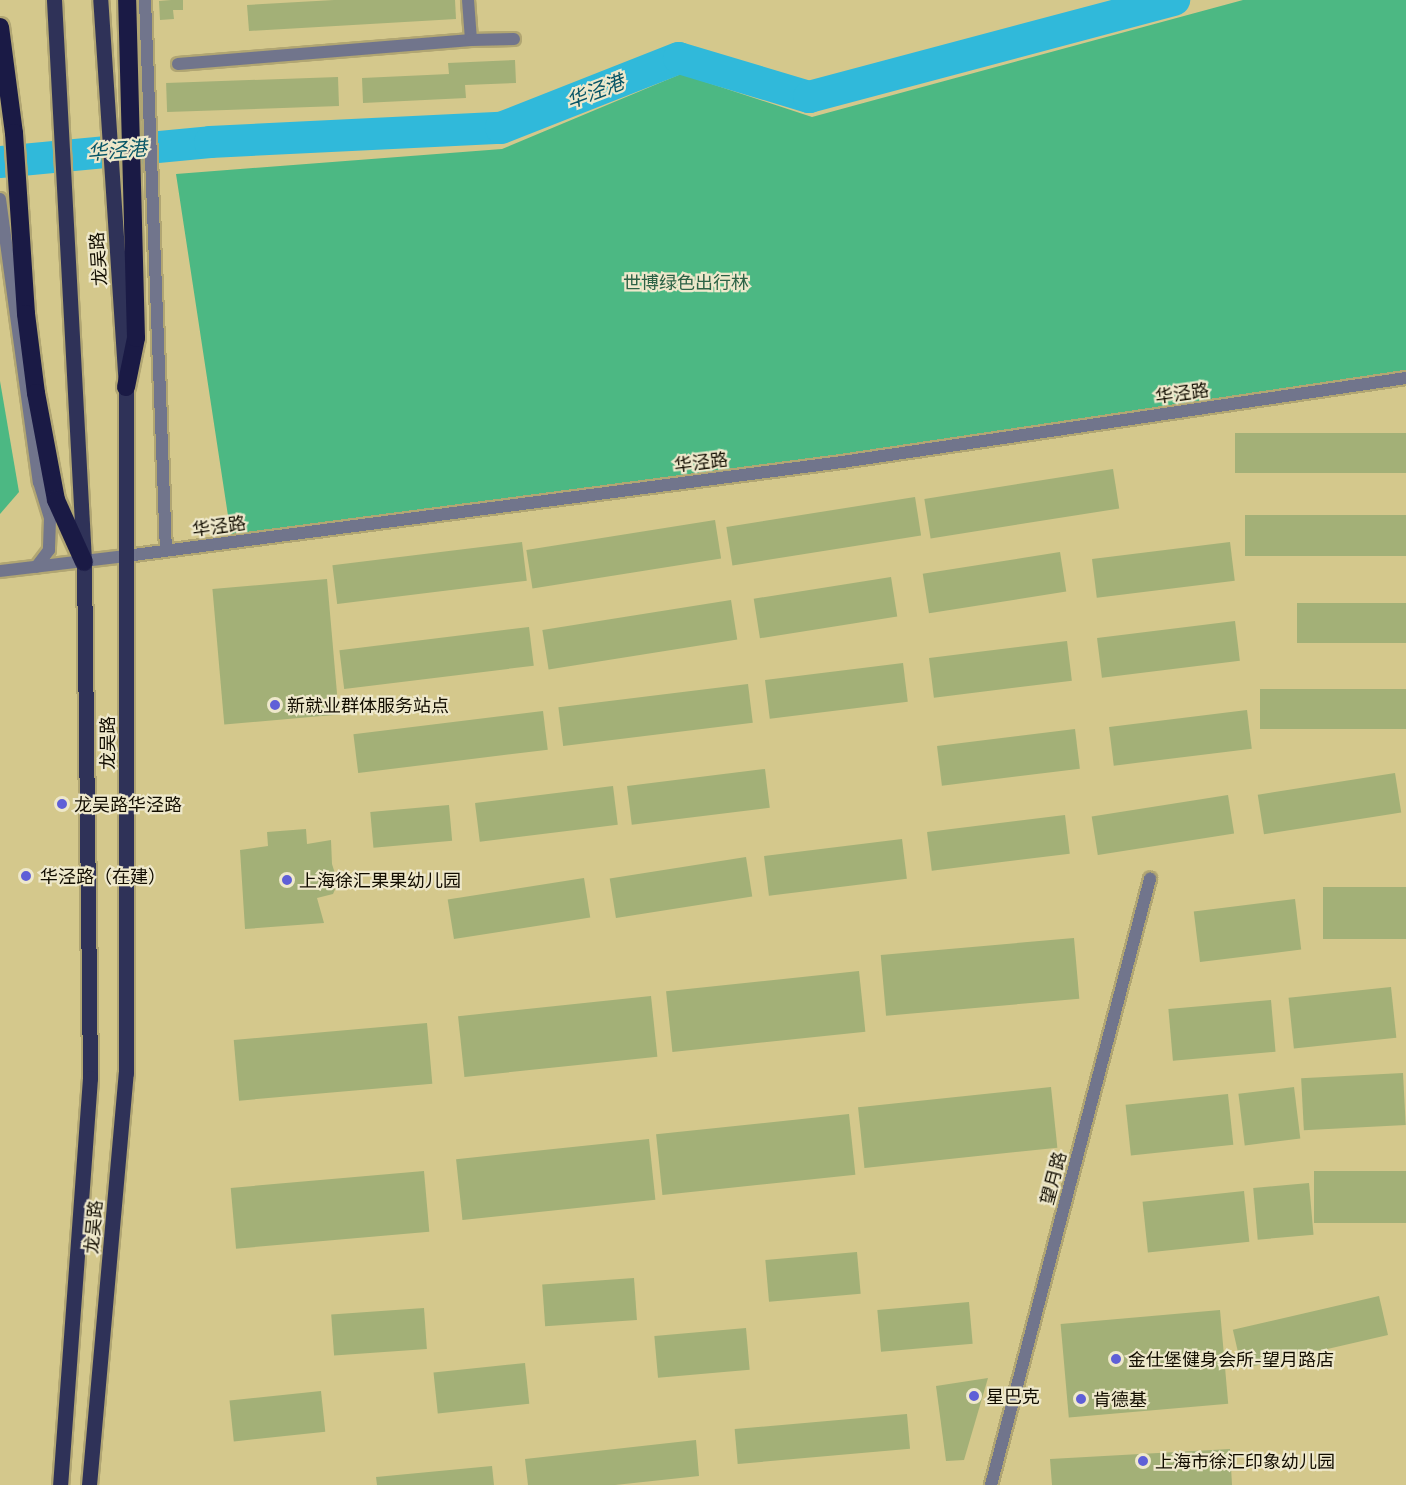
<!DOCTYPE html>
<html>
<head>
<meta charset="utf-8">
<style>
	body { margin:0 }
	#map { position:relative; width:1406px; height:1485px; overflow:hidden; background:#d4c88c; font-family:"Exo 2","Noto Sans SC",sans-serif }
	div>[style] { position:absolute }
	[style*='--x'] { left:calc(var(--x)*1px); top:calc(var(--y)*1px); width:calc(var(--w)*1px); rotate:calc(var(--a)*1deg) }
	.green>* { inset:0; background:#4cb883 }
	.river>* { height:32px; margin:-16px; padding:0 16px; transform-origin:16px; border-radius:16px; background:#30b9da }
	.building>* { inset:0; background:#a3b077; transform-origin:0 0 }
	.roads { filter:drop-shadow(2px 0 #b1a673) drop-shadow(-2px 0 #b1a673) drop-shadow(0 2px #b1a673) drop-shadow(0 -2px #b1a673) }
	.street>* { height:12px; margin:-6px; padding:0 6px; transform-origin:6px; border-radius:6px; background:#71758c }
	.primary>* { height:15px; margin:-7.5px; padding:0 7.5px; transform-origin:7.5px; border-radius:7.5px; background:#2f3258 }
	.highway>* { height:18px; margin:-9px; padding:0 9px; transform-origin:9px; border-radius:9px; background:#1a1a45 }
	.dots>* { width:16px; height:16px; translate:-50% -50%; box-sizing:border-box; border:3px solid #eee8cb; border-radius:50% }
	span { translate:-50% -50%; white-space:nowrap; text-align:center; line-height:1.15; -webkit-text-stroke:4.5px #eee8cb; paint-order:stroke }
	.street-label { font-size:18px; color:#120d00 }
	.park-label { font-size:18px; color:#2d6246 }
	.poi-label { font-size:18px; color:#120d00 }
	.left { translate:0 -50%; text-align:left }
	.water-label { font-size:20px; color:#085566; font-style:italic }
</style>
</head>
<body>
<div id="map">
	<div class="green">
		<i style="clip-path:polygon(1243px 0,1406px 0,1406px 374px,232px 542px,176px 174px,502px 149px,681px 74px,812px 117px)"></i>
		<i style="clip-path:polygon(0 381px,19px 492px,0 514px)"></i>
	</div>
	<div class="river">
		<i style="--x:0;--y:162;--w:211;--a:-5.4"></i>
		<i style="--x:210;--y:142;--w:291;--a:-2.8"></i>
		<i style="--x:501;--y:128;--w:191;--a:-21.5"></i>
		<i style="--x:679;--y:58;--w:136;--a:16.7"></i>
		<i style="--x:809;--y:97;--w:378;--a:-14.9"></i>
	</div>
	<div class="building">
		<i style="clip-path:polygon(171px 0,183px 0,183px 10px,173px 10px,174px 19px,160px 20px,159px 1px)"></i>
		<i style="clip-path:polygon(334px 0,455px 0,456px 19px,249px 31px,247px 5px)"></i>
		<i style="clip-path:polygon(515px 60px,516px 83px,465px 85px,466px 98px,363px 103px,362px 78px,449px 74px,448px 63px)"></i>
		<i style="left:338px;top:77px;width:29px;height:172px;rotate:88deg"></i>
		<i style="left:1406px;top:433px;width:40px;height:171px;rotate:90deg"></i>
		<i style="left:1113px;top:469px;width:40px;height:191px;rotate:81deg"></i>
		<i style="left:915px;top:497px;width:39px;height:191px;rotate:81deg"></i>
		<i style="left:1406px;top:515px;width:41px;height:161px;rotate:90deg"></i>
		<i style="left:715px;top:520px;width:39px;height:191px;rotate:81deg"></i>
		<i style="left:522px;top:542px;width:39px;height:191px;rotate:83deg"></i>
		<i style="left:1230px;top:542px;width:39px;height:139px;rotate:83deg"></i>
		<i style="left:1060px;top:552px;width:40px;height:139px;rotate:81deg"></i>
		<i style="left:891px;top:577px;width:40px;height:139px;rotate:81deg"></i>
		<i style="left:327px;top:579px;width:136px;height:115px;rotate:85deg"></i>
		<i style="left:731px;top:600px;width:40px;height:191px;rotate:81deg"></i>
		<i style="left:1406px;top:603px;width:40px;height:109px;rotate:90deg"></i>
		<i style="left:1235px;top:621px;width:40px;height:139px;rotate:83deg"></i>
		<i style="left:529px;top:627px;width:39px;height:191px;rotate:83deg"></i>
		<i style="left:1067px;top:641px;width:40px;height:139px;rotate:83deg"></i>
		<i style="left:903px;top:663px;width:39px;height:139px;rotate:83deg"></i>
		<i style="left:748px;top:684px;width:39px;height:191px;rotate:83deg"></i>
		<i style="left:1406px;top:689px;width:40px;height:146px;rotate:90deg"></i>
		<i style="left:1247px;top:710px;width:39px;height:139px;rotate:83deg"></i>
		<i style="left:543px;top:711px;width:39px;height:191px;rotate:83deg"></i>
		<i style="left:1075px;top:729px;width:40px;height:139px;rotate:83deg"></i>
		<i style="left:765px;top:769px;width:39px;height:139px;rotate:83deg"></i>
		<i style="left:1395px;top:773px;width:40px;height:139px;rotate:81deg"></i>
		<i style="left:613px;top:786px;width:39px;height:139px;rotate:83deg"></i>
		<i style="left:1228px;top:795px;width:39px;height:138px;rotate:81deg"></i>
		<i style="left:449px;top:805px;width:36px;height:79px;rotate:85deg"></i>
		<i style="left:1065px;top:815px;width:39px;height:139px;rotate:83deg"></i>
		<i style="clip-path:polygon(306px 829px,307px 844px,331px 840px,332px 864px,338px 883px,333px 894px,317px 898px,324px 923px,245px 929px,240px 850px,268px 846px,267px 832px)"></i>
		<i style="left:902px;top:839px;width:40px;height:139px;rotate:83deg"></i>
		<i style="left:746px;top:857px;width:40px;height:138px;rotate:81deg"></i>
		<i style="left:584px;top:878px;width:40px;height:138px;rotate:81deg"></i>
		<i style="left:1406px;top:887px;width:52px;height:83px;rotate:90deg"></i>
		<i style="left:1295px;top:899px;width:51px;height:102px;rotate:83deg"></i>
		<i style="left:1074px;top:938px;width:61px;height:194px;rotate:85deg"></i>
		<i style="left:859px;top:971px;width:61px;height:194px;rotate:84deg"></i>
		<i style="left:1391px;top:987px;width:51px;height:103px;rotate:84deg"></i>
		<i style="left:651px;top:996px;width:61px;height:194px;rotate:84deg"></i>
		<i style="left:1271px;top:1000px;width:52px;height:103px;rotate:85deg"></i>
		<i style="left:427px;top:1023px;width:61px;height:194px;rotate:85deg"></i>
		<i style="left:1403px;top:1073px;width:52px;height:102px;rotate:87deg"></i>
		<i style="left:1051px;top:1087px;width:61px;height:194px;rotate:84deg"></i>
		<i style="left:1294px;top:1087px;width:52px;height:56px;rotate:83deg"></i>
		<i style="left:1228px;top:1094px;width:51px;height:103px;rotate:84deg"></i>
		<i style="left:849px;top:1114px;width:61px;height:194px;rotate:84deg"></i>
		<i style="left:649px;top:1139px;width:61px;height:194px;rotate:84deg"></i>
		<i style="left:424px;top:1171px;width:61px;height:194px;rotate:85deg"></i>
		<i style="left:1406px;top:1171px;width:52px;height:92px;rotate:90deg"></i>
		<i style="left:1309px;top:1183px;width:52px;height:56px;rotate:85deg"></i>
		<i style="left:1244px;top:1191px;width:51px;height:102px;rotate:84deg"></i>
		<i style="left:857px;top:1252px;width:42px;height:92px;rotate:85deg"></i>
		<i style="left:634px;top:1278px;width:42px;height:92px;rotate:86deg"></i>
		<i style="left:1379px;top:1296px;width:40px;height:150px;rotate:77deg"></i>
		<i style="left:969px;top:1302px;width:42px;height:92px;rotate:85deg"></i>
		<i style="left:424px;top:1308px;width:41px;height:93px;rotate:86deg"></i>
		<i style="left:1220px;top:1310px;width:94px;height:160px;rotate:85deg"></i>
		<i style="left:746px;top:1328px;width:42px;height:92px;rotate:85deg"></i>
		<i style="left:525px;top:1363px;width:41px;height:92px;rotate:84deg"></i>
		<i style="clip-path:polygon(988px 1378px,964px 1460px,946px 1461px,936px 1386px)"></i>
		<i style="left:321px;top:1391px;width:41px;height:92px;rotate:84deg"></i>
		<i style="left:907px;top:1414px;width:35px;height:173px;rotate:85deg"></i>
		<i style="clip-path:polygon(696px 1440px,699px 1476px,615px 1485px,528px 1485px,525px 1459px)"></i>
		<i style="clip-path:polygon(1230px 1449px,1232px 1485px,1052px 1485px,1050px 1459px)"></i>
		<i style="clip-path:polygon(492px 1466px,494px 1485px,377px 1485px,376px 1477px)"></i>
	</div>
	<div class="roads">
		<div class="street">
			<i style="--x:145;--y:0;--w:551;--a:87.82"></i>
			<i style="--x:468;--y:0;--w:40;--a:85.7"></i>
			<i style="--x:178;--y:64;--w:294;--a:-4.7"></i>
			<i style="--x:471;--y:40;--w:43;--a:-1.3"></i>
			<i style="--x:0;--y:199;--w:286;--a:82.2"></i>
			<i style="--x:39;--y:482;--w:39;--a:73"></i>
			<i style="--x:50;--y:519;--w:31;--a:92"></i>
			<i style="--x:49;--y:550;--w:21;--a:127"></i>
			<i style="--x:0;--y:571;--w:127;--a:-6.8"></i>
			<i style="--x:126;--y:556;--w:722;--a:-7.48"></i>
			<i style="--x:842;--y:462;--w:570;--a:-8.47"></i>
			<i style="--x:991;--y:1485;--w:627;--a:-75.3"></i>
		</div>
		<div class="primary">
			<i style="--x:54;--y:0;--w:563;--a:86.94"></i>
			<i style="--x:84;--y:562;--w:516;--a:89.33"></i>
			<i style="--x:90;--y:1078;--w:408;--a:94.2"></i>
			<i style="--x:89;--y:1485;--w:414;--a:-84.9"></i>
			<i style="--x:126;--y:1073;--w:686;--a:-90"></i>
			<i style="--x:126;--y:387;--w:388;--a:-93.8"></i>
		</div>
		<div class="highway">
			<i style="--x:0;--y:27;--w:107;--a:82.5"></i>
			<i style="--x:14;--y:133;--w:181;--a:86.2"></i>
			<i style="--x:26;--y:314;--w:80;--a:82.8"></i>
			<i style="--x:36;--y:393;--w:109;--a:79.4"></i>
			<i style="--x:56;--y:500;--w:68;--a:65.7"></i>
			<i style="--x:126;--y:387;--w:50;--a:-78.5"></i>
			<i style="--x:136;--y:338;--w:338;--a:-91.5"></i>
		</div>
	</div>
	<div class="dots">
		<i style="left:275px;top:705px;background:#5f5fd7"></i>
		<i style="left:62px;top:804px;background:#5f5fd7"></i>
		<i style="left:26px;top:876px;background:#5f5fd7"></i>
		<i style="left:287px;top:880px;background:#5f5fd7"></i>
		<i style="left:1116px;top:1359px;background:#5f5fd7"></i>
		<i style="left:974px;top:1396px;background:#5f5fd7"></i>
		<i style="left:1081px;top:1399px;background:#5f5fd7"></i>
		<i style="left:1143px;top:1461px;background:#5f5fd7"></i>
	</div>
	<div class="street-label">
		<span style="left:98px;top:259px;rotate:-94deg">龙吴路</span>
		<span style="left:1182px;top:393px;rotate:-8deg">华泾路</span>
		<span style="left:701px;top:462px;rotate:-7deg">华泾路</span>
		<span style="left:219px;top:526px;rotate:-8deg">华泾路</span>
		<span style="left:107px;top:743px;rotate:-90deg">龙吴路</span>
		<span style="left:1053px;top:1178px;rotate:-75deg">望月路</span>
		<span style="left:93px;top:1227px;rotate:-85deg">龙吴路</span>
	</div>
	<div class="park-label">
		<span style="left:686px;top:282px">世博绿色出行林</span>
	</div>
	<div class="poi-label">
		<span class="left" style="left:287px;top:705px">新就业群体服务站点</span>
		<span class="left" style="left:74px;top:804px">龙吴路华泾路</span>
		<span class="left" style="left:40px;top:876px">华泾路（在建）</span>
		<span class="left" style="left:299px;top:880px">上海徐汇果果幼儿园</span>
		<span class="left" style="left:1128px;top:1359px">金仕堡健身会所-望月路店</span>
		<span class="left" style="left:986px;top:1396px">星巴克</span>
		<span class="left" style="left:1093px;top:1399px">肯德基</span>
		<span class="left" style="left:1155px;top:1461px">上海市徐汇印象幼儿园</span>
	</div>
	<div class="water-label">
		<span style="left:595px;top:91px;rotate:-21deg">华泾港</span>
		<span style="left:117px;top:150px;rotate:-5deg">华泾港</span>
	</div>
</div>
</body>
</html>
